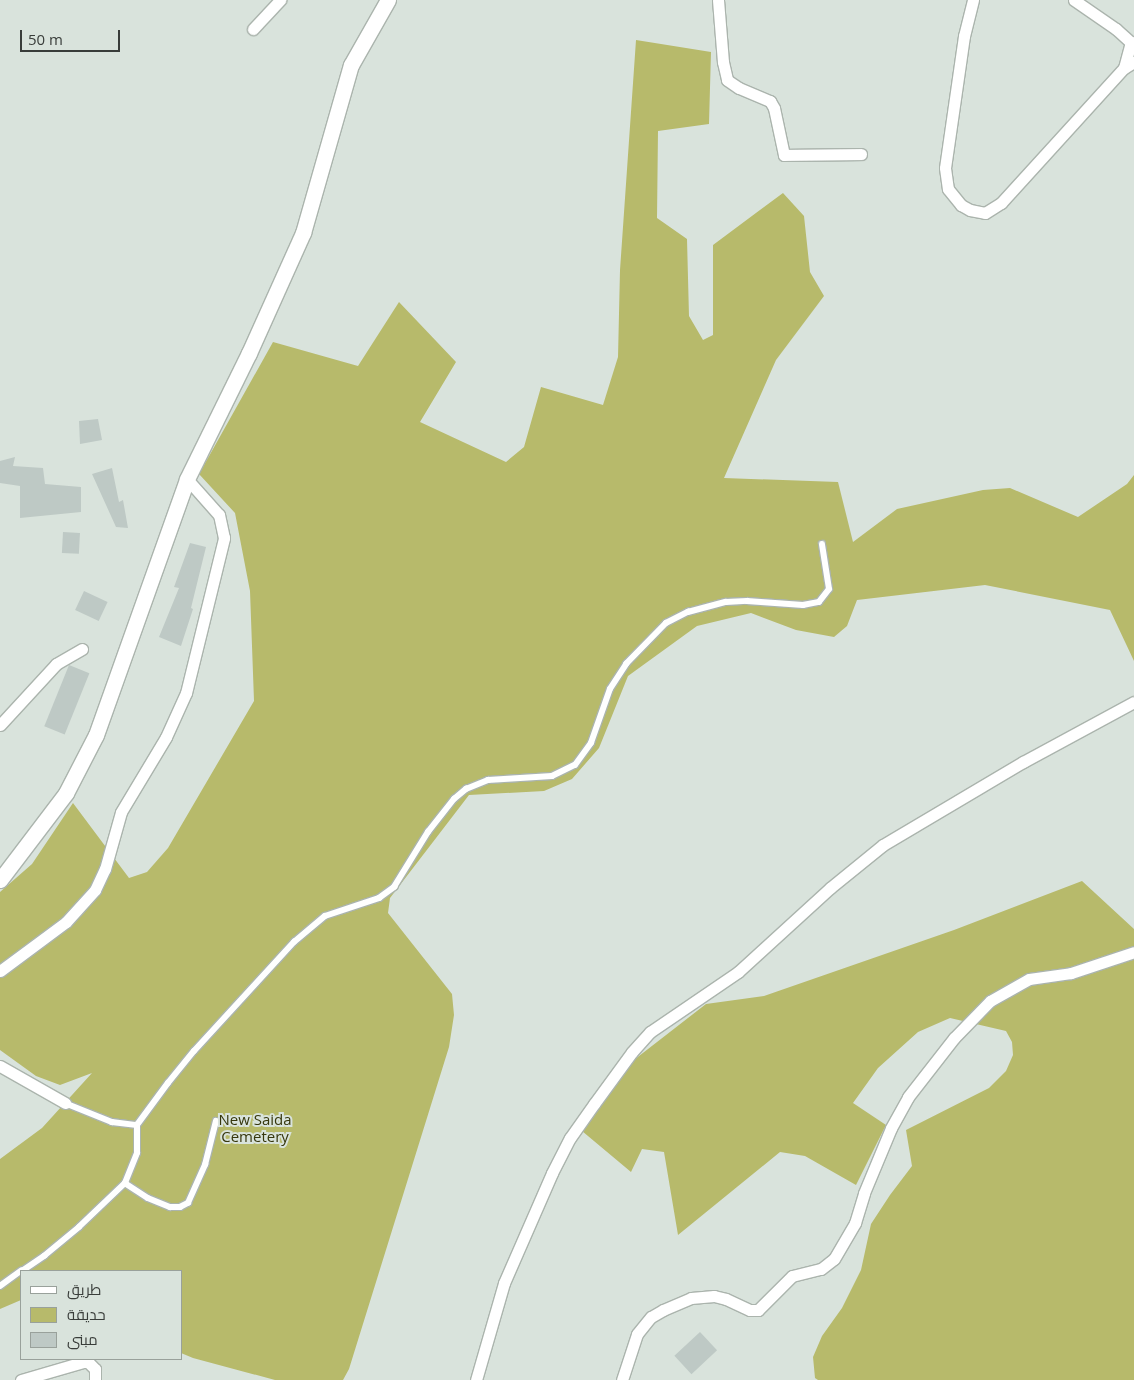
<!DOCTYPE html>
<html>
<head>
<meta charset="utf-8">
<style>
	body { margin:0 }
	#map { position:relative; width:1134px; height:1380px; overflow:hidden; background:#d9e3dc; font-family:"Open Sans",Cairo,sans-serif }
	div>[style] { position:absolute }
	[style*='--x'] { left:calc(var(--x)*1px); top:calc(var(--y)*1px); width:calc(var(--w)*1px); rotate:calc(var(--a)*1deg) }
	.green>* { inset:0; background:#b7ba6b }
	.building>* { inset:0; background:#bec9c5; transform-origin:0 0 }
	.roads { filter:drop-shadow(1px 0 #abb4ad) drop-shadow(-1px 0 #abb4ad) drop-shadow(0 1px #abb4ad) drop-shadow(0 -1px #abb4ad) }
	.lane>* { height:5.5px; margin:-2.75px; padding:0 2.75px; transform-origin:2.75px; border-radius:2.75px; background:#fff }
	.street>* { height:11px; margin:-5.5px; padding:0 5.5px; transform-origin:5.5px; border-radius:5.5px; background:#fff }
	.secondary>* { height:15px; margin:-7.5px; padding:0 7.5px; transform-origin:7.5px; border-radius:7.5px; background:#fff }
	span { translate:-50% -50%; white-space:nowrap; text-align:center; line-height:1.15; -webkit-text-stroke:4px #d9e3dc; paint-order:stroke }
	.park-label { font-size:15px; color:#36370d }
	.legend { position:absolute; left:20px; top:1270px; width:162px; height:90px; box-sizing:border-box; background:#d9e3dc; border:1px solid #99a19b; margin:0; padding:6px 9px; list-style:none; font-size:15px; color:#393d3a }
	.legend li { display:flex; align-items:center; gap:10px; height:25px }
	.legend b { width:25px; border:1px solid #99a19b }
	.scale { position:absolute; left:20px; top:30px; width:100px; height:22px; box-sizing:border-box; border:2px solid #393d3a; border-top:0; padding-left:6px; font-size:15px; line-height:18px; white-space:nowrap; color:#393d3a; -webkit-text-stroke:4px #d9e3dc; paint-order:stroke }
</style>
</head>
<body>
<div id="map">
	<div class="green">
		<i style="clip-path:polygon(636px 40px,711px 52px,709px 124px,658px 131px,657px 218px,687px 239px,689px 316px,703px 340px,713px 335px,713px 245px,783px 193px,804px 216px,810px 272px,824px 296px,776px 360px,724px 478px,838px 482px,853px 542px,897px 509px,983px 490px,1010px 488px,1078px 517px,1127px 484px,1134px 475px,1134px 661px,1110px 610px,985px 585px,857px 600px,847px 626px,834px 637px,796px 630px,751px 613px,697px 626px,628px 676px,599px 748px,572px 779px,544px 791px,469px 795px,390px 898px,388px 913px,452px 994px,454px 1015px,449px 1047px,349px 1369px,343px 1380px,275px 1380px,193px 1358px,181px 1353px,181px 1271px,21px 1271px,21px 1300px,0 1309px,0 1159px,42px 1128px,92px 1073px,60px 1085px,36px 1076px,0 1050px,0 892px,32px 864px,73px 803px,129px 878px,147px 872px,168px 848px,254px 701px,250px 591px,235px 513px,199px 474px,273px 342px,358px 366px,399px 302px,456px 362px,420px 422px,506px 462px,524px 447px,541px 387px,603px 405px,618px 357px,620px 270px)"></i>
		<i style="clip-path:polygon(1082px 881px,1134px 929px,1134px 1380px,818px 1380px,815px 1378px,813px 1357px,822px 1336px,842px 1308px,861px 1270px,871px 1224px,890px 1195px,912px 1166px,906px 1130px,989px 1088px,1006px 1071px,1013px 1055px,1012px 1042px,1006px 1031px,950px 1018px,918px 1032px,878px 1068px,853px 1103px,886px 1125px,856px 1185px,805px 1156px,780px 1152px,678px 1235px,664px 1152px,642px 1149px,631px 1172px,582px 1131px,630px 1063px,706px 1004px,764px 996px,954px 930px)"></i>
	</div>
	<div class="building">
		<i style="clip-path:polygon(98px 419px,102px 440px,80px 444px,79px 421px)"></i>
		<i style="clip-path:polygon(15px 457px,13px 466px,43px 468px,45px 484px,81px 487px,81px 512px,20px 518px,20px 486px,0 483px,0 461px)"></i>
		<i style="clip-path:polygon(112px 468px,119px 502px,123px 500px,128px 528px,116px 527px,92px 474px)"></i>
		<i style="left:63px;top:532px;width:17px;height:21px;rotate:3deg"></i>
		<i style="clip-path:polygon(190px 543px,206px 547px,191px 608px,193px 609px,181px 646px,159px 637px,179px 588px,174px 587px)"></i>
		<i style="left:84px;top:591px;width:26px;height:21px;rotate:25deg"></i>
		<i style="left:69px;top:665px;width:22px;height:66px;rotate:22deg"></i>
		<i style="left:700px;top:1332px;width:25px;height:35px;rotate:47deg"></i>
	</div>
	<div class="roads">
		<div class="lane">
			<i style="--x:65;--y:1103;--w:51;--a:22"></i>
			<i style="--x:112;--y:1122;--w:25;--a:7"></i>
			<i style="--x:137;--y:1125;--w:52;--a:-53.6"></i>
			<i style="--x:168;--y:1083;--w:41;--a:-50.9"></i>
			<i style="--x:194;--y:1051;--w:148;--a:-47.5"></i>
			<i style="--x:294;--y:942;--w:40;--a:-40"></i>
			<i style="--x:325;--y:916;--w:57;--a:-18.4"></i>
			<i style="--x:379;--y:898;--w:19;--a:-36"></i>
			<i style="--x:394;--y:887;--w:65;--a:-58.3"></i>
			<i style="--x:428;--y:832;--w:42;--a:-51.8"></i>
			<i style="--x:454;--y:799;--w:16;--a:-40"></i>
			<i style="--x:466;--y:789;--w:24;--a:-22"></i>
			<i style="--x:488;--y:780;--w:64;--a:-3.6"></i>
			<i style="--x:552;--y:776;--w:25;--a:-26"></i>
			<i style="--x:575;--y:765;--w:27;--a:-54"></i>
			<i style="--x:591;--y:743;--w:57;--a:-70.6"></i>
			<i style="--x:610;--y:689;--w:30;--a:-57"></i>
			<i style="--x:626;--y:664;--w:57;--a:-45.7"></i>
			<i style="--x:666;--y:623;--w:25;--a:-27"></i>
			<i style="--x:688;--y:612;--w:39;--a:-15"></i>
			<i style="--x:726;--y:602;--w:21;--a:-3"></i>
			<i style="--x:747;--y:601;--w:56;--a:4.1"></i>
			<i style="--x:803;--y:605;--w:16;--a:-11"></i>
			<i style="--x:819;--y:602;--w:16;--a:-52"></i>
			<i style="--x:829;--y:589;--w:45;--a:-99"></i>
			<i style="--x:125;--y:1183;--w:27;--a:33"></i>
			<i style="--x:148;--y:1198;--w:24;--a:22"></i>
			<i style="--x:170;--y:1207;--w:10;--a:0"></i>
			<i style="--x:180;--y:1207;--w:9;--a:-27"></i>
			<i style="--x:188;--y:1203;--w:42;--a:-65.9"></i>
			<i style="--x:205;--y:1165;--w:45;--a:-76"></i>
			<i style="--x:22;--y:1271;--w:27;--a:-34"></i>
			<i style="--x:44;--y:1256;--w:45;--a:-39.6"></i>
			<i style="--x:79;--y:1227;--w:64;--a:-43.7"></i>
			<i style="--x:125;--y:1183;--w:32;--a:-68"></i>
			<i style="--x:137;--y:1153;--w:28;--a:-90"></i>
			<i style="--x:0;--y:1286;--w:26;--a:-36"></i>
		</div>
		<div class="street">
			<i style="--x:718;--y:0;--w:62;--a:85.4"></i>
			<i style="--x:723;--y:62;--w:18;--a:77"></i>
			<i style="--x:727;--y:80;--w:14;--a:34"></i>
			<i style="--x:739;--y:88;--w:34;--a:23"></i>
			<i style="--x:770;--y:101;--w:8;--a:60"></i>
			<i style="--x:774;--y:108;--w:48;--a:78"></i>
			<i style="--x:784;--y:155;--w:77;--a:-0.7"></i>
			<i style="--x:973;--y:0;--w:37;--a:104"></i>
			<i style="--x:964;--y:36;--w:133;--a:98.2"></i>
			<i style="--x:945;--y:168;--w:21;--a:82"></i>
			<i style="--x:948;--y:189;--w:21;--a:51"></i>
			<i style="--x:961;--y:205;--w:10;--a:29"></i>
			<i style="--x:970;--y:210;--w:15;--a:11"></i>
			<i style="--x:985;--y:213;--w:19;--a:-32"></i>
			<i style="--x:1001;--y:203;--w:183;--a:-47.7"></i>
			<i style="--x:1124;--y:68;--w:12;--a:-31"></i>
			<i style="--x:1074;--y:0;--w:51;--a:34.6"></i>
			<i style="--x:1116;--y:29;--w:24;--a:42"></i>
			<i style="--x:253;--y:29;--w:40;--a:-47"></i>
			<i style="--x:1124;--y:68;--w:27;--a:-75"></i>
			<i style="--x:0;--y:725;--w:83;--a:-47.4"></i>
			<i style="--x:56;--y:664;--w:30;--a:-30"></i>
			<i style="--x:0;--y:971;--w:82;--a:-36.6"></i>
			<i style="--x:66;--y:922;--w:43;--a:-47.8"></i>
			<i style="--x:95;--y:890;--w:23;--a:-65"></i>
			<i style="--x:105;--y:869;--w:59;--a:-74.3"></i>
			<i style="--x:121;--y:812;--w:87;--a:-59"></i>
			<i style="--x:166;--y:737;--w:48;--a:-65.6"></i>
			<i style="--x:186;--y:693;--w:160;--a:-76.2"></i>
			<i style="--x:224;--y:538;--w:24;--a:-102"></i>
			<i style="--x:219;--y:515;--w:48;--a:-131.6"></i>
			<i style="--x:0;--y:1066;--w:75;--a:29.6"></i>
			<i style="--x:21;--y:1380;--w:65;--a:-16.2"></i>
			<i style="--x:83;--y:1362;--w:5;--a:0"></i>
			<i style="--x:88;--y:1362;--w:10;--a:45"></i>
			<i style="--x:95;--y:1369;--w:11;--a:90"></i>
			<i style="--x:476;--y:1380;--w:101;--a:-73.9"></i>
			<i style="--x:504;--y:1283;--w:120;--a:-66.4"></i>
			<i style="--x:552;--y:1173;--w:39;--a:-63"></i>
			<i style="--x:570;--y:1138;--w:42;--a:-54.8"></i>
			<i style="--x:594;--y:1104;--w:64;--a:-53.8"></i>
			<i style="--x:632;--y:1052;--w:27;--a:-48"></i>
			<i style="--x:650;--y:1032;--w:107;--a:-34.3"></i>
			<i style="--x:738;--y:972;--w:125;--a:-42.4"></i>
			<i style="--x:830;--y:888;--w:68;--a:-39.1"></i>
			<i style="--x:883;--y:845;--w:163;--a:-30.7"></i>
			<i style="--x:1023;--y:762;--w:126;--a:-28.4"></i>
			<i style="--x:622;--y:1380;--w:48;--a:-71.9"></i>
			<i style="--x:637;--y:1334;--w:22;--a:-51"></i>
			<i style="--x:651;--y:1317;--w:14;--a:-30"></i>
			<i style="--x:663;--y:1310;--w:30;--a:-23"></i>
			<i style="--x:691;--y:1298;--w:23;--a:-5"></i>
			<i style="--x:714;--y:1296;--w:12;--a:14"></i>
			<i style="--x:726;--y:1299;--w:26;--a:25"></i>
			<i style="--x:750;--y:1310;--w:8;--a:0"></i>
			<i style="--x:758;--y:1310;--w:48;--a:-45"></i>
			<i style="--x:792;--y:1276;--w:30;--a:-14"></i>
			<i style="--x:821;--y:1269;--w:16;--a:-38"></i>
			<i style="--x:834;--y:1259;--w:42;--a:-59.7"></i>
			<i style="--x:855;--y:1223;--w:31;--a:-73"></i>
			<i style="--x:864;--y:1193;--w:70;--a:-67.4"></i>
			<i style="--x:891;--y:1128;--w:35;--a:-61"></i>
			<i style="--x:908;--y:1097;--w:75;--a:-52.1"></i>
			<i style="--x:954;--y:1038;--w:52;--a:-45.8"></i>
			<i style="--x:990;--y:1001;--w:45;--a:-29.4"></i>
			<i style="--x:1029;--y:979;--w:42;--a:-8.1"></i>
			<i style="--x:1071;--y:973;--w:66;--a:-18.4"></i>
		</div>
		<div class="secondary">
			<i style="--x:0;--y:880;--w:109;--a:-52.8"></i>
			<i style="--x:66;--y:793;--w:65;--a:-62.7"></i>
			<i style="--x:96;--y:735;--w:272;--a:-70.4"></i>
			<i style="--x:187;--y:479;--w:140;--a:-63.8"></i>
			<i style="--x:249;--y:353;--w:132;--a:-65.8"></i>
			<i style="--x:303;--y:233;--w:175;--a:-74.1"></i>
			<i style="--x:351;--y:65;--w:75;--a:-60.4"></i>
		</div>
	</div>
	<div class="park-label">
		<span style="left:255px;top:1128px">New Saida<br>Cemetery</span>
	</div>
	<ul class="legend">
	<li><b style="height:6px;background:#fff"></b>طريق</li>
	<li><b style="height:14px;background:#b7ba6b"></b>حديقة</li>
	<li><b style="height:14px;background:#bec9c5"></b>مبنى</li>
	</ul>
	<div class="scale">50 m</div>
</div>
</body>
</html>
